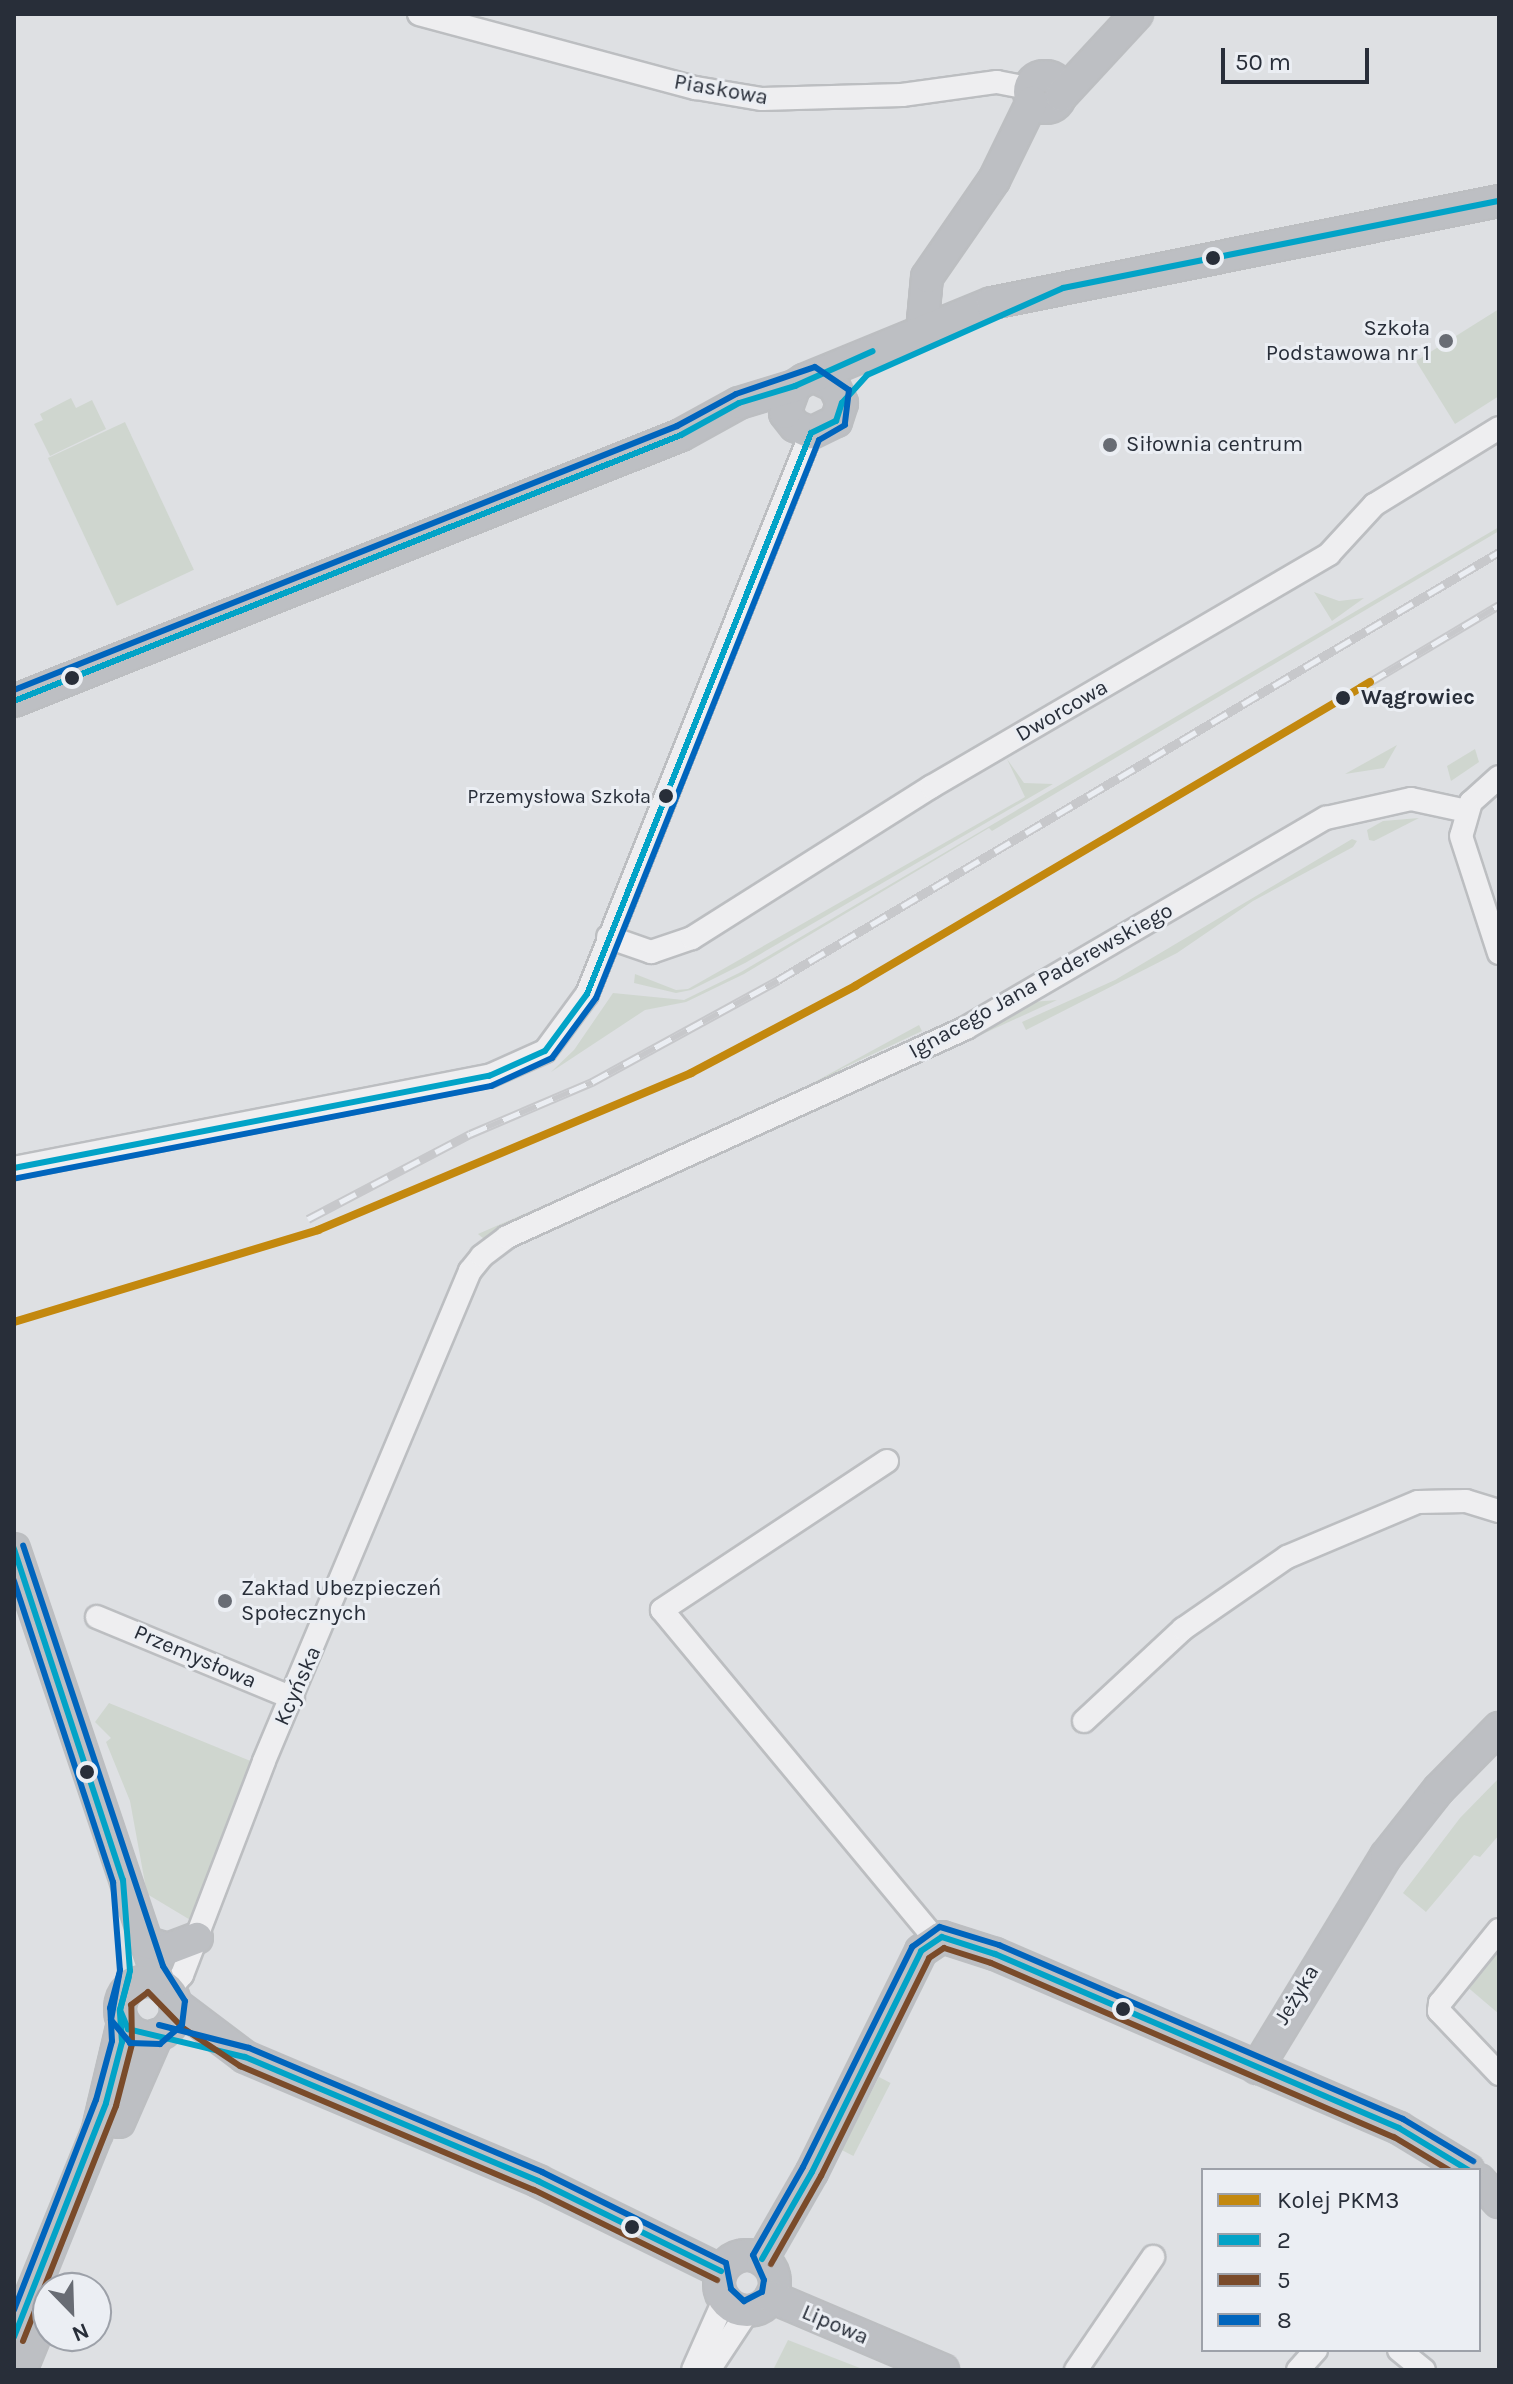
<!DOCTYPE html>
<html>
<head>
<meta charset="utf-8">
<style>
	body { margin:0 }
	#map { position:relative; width:1513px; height:2384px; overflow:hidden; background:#dee0e3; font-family:Karla,sans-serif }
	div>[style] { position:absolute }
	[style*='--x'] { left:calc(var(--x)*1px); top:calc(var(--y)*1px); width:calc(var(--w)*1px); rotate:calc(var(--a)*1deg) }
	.green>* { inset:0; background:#cfd6cf; transform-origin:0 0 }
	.roads { filter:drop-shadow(2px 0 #bcbec1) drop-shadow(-2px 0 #bcbec1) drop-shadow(0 2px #bcbec1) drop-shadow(0 -2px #bcbec1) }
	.street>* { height:22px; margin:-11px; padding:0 11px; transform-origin:11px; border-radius:11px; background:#eeeef0 }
	.secondary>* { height:30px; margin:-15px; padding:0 15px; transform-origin:15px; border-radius:15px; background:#bdbfc3 }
	.secondary>.ring { margin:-15px; padding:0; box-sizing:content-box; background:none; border:30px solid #bdbfc3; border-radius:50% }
	.rail>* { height:9px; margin-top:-4.5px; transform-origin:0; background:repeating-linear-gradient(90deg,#ebeef3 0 18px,#c7c8cb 0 36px); box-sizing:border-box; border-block:2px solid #c7c8cb }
	.bus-1>* { height:6px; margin:-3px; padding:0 3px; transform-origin:3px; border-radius:3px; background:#02a3c7 }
	.bus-2>* { height:6px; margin:-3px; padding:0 3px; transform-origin:3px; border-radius:3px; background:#7a4b2a }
	.bus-3>* { height:6px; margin:-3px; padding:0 3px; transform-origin:3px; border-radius:3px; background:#0065bd }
	.rail-1>* { height:8px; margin:-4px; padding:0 4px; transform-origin:4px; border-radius:4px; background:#c3880e }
	.dots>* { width:22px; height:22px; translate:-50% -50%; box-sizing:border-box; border:4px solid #ebeef3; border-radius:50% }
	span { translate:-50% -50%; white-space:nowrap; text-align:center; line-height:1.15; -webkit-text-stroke:6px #ebeef3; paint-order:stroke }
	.bus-label { font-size:20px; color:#282e39 }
	.right { translate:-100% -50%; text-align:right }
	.street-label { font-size:22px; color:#282e39 }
	.poi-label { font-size:22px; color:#282e39 }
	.left { translate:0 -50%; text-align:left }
	.stop-label { font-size:22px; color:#282e39; font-weight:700 }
	.frame { position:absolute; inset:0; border:16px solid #282e39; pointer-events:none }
	.legend { position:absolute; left:1201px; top:2168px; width:280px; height:184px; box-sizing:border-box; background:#ebeef3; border:2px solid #9da1a9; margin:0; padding:10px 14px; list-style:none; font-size:24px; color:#282e39 }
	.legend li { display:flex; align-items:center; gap:16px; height:40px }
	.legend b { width:40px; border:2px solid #9da1a9 }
	.north { position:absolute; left:32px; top:2272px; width:80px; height:80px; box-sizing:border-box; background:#ebeef3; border:2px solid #9da1a9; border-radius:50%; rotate:157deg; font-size:22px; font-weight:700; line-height:32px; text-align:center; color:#282e39 }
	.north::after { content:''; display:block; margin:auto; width:28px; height:36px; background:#686c74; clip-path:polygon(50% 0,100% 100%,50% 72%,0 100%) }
	.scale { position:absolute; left:1221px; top:48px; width:148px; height:36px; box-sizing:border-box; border:4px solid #282e39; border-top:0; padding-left:10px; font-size:24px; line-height:28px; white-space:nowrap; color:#282e39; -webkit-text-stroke:6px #ebeef3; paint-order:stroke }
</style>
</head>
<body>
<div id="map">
	<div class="green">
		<i style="clip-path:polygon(1499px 309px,1499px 396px,1455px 424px,1416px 361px)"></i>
		<i style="clip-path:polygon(71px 398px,76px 408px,92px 400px,106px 429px,50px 456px,34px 424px,43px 420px,40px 414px)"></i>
		<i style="left:125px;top:422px;width:163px;height:85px;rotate:65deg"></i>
		<i style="clip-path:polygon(1499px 527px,1499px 531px,992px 831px,989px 828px,744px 974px,686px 1002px,645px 1010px,551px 1072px,574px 1050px,613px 993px,684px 1000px,741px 972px)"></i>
		<i style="clip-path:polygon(1314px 592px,1339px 601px,1364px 598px,1332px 621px)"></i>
		<i style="clip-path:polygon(1397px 745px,1384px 768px,1345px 774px)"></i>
		<i style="clip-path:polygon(1475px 749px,1479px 762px,1451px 781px,1447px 766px)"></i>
		<i style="clip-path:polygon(1007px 759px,1024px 783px,1053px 784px,745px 963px,691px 990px,676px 993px,634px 983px,635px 974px,676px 990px,688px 989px,1025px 797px)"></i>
		<i style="clip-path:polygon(1419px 818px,1374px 841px,1369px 840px,1367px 830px,1383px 821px)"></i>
		<i style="clip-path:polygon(1352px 839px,1357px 841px,1353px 847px,1253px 901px,1177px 953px,1026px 1030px,1022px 1022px,1115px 980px)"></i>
		<i style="clip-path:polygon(1057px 1000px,950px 1049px,1032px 1002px)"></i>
		<i style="clip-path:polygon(919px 1025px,922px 1031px,841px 1069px,838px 1078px,484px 1239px,478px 1234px,765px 1109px)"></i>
		<i style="clip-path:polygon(109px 1703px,258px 1764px,192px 1921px,147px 1894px,130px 1801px,106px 1742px,111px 1738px,95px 1722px)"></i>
		<i style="clip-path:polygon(1499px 1778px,1499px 1835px,1480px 1857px,1474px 1855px,1426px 1912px,1403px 1893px,1460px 1818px)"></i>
		<i style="clip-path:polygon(1499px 1930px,1499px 2014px,1458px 1979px)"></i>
		<i style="left:879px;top:2077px;width:13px;height:82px;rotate:27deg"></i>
		<i style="clip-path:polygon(788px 2340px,865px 2370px,773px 2370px)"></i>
	</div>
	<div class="roads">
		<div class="street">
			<i style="--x:419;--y:14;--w:287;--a:15"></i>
			<i style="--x:696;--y:88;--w:67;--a:9.5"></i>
			<i style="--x:762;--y:99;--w:140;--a:-1.6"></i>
			<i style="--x:902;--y:95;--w:96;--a:-7.8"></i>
			<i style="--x:997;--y:82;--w:33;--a:11"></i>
			<i style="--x:1499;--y:777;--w:38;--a:138"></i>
			<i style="--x:1471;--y:802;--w:35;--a:106"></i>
			<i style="--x:1461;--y:836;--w:123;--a:72"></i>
			<i style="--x:608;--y:937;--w:46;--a:19.2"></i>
			<i style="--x:651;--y:952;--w:43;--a:-18.9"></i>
			<i style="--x:692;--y:938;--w:283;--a:-32.3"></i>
			<i style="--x:931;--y:787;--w:461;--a:-30.3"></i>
			<i style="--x:1329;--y:554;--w:67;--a:-47.4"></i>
			<i style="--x:1374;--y:505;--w:147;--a:-31.6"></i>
			<i style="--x:14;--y:1168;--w:484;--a:-11"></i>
			<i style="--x:489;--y:1076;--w:61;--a:-24.1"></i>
			<i style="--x:545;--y:1051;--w:71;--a:-53.6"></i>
			<i style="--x:587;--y:994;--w:604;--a:-68.23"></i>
			<i style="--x:887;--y:1461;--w:270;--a:146.5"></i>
			<i style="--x:662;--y:1610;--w:428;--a:50.3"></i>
			<i style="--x:97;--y:1617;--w:212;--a:22.5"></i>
			<i style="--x:1084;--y:1721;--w:135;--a:-42.9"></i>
			<i style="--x:1183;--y:1629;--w:126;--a:-34.7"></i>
			<i style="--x:1287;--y:1557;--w:142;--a:-22.8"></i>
			<i style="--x:1418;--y:1502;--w:48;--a:-1.2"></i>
			<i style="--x:1466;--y:1501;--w:34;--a:17"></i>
			<i style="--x:1499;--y:1930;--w:94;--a:128.9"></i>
			<i style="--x:1440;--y:2003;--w:8;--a:97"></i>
			<i style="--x:1439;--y:2011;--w:87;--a:46.4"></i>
			<i style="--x:168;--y:1991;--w:21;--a:-49"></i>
			<i style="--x:182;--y:1975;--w:229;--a:-69"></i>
			<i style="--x:264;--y:1761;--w:532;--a:-67.2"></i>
			<i style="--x:470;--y:1271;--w:19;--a:-51"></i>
			<i style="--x:482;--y:1256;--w:31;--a:-37"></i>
			<i style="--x:507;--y:1237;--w:504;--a:-24.48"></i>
			<i style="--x:966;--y:1028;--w:417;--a:-30.3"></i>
			<i style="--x:1326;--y:818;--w:87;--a:-12.6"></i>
			<i style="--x:1411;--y:799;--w:57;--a:12.1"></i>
			<i style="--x:1399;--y:2350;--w:32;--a:39"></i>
			<i style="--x:693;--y:2370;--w:77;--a:-66.1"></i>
			<i style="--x:709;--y:2370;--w:71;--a:-56.5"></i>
			<i style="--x:1076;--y:2370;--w:137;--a:-55.7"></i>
			<i style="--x:1298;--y:2370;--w:27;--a:-48"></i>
		</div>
		<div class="secondary">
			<i class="ring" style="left:1029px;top:76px;width:2px;height:2px"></i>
			<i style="--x:1061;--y:96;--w:112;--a:-47.2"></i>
			<i style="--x:922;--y:331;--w:54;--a:-84.7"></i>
			<i style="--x:927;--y:277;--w:118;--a:-55.4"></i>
			<i style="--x:994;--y:180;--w:87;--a:-64"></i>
			<i style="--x:815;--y:377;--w:21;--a:25"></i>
			<i style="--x:834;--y:386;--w:19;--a:65"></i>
			<i style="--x:842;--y:403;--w:19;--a:108"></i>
			<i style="--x:836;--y:421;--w:28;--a:154"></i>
			<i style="--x:811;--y:433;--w:17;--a:-156"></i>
			<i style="--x:795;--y:426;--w:16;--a:-128"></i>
			<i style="--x:785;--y:413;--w:29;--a:-70"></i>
			<i style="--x:795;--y:386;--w:11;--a:-34"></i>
			<i style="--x:804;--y:380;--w:203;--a:-22.3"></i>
			<i style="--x:992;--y:303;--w:517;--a:-11.38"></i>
			<i style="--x:14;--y:701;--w:718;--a:-21.74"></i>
			<i style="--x:681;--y:435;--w:66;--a:-28.9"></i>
			<i style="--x:739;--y:403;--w:59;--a:-16.9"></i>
			<i style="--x:14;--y:1549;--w:460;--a:71.4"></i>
			<i style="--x:145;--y:1942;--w:24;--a:17"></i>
			<i style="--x:168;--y:1949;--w:31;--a:-21"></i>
			<i class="ring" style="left:120px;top:1981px;width:26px;height:26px"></i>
			<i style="--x:175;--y:2004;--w:88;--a:37.1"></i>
			<i style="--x:245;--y:2057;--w:318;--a:22.9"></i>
			<i style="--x:538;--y:2181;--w:204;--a:26.2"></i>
			<i style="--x:1257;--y:2068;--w:248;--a:-58.7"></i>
			<i style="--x:1386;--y:1856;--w:85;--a:-51.7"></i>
			<i style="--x:1439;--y:1789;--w:86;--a:-45.5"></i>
			<i style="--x:119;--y:2122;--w:95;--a:-66.4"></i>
			<i style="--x:1479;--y:2180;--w:30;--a:48"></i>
			<i class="ring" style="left:719px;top:2255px;width:26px;height:26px"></i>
			<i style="--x:762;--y:2259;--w:100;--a:-60.1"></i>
			<i style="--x:812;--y:2172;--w:246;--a:-63.7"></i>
			<i style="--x:921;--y:1951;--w:25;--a:-34"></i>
			<i style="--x:942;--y:1937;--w:56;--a:17.8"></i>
			<i style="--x:995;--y:1954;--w:440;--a:23.3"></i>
			<i style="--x:1399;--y:2128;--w:81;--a:31.3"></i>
			<i style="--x:771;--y:2297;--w:187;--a:23"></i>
			<i style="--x:14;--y:2337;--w:220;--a:-67.9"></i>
			<i style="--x:97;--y:2133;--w:113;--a:-76.7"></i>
			<i style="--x:21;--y:2370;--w:58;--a:-67.8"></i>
		</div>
	</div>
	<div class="rail">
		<i style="--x:1370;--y:682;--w:150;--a:-30.8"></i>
		<i style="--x:308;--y:1219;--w:183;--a:-27.7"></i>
		<i style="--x:470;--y:1134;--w:133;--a:-23.1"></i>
		<i style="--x:592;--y:1082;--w:212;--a:-28.7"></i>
		<i style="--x:778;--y:980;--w:838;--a:-30.69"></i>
	</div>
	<div class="bus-1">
		<i style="--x:14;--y:701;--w:718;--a:-21.74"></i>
		<i style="--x:681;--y:435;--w:66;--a:-28.9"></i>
		<i style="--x:739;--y:403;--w:59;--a:-16.9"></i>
		<i style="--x:795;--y:386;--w:85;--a:-24.2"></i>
		<i style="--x:14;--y:1168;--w:484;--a:-11"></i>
		<i style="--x:489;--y:1076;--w:61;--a:-24.1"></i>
		<i style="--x:545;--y:1051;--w:71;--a:-53.6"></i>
		<i style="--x:587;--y:994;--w:604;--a:-68.23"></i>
		<i style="--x:811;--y:433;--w:28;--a:-26"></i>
		<i style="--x:836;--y:421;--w:19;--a:-72"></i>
		<i style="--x:842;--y:403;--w:38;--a:-48"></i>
		<i style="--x:867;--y:375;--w:214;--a:-23.9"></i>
		<i style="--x:1063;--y:288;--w:445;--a:-11.3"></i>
		<i style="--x:14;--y:1549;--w:348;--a:71.8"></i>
		<i style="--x:123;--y:1880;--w:91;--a:85.6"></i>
		<i style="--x:130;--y:1971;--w:40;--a:104.4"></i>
		<i style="--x:120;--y:2010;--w:21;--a:67"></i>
		<i style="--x:128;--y:2029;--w:120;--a:13.5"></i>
		<i style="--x:245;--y:2057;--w:318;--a:22.9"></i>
		<i style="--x:538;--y:2181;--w:204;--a:26.2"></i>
		<i style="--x:762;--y:2259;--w:100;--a:-60.1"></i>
		<i style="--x:812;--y:2172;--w:246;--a:-63.7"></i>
		<i style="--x:921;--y:1951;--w:25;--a:-34"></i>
		<i style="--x:942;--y:1937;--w:56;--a:17.8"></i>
		<i style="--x:995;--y:1954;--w:440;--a:23.3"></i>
		<i style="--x:1399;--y:2128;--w:81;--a:31.3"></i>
		<i style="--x:14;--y:2337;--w:251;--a:-68.5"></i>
		<i style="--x:106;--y:2103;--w:63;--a:-75.3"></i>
		<i style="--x:122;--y:2042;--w:32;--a:-94"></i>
		<i style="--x:120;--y:2010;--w:34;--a:-75"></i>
	</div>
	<div class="bus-2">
		<i style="--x:771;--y:2264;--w:101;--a:-60.4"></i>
		<i style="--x:821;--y:2176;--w:243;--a:-63.6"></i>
		<i style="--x:929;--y:1958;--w:18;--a:-34"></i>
		<i style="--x:944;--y:1948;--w:49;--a:17.7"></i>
		<i style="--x:991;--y:1963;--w:439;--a:23.4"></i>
		<i style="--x:1394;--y:2137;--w:64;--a:31"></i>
		<i style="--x:23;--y:2341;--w:253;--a:-68.4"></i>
		<i style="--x:116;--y:2106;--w:64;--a:-75.5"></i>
		<i style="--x:132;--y:2044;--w:39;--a:-91"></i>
		<i style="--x:131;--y:2005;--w:21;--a:-37"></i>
		<i style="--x:148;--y:1992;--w:50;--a:45.8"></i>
		<i style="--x:183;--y:2028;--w:69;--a:33.7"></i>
		<i style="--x:240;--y:2066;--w:319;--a:22.9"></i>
		<i style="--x:534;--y:2190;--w:204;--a:26.2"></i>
	</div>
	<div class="bus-3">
		<i style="--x:14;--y:690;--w:714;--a:-21.71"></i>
		<i style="--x:677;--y:426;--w:67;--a:-28.5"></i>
		<i style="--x:736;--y:394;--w:83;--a:-18.9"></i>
		<i style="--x:815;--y:367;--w:41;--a:34.1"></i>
		<i style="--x:849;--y:390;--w:35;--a:97"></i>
		<i style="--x:845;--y:425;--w:30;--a:150"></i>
		<i style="--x:819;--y:440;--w:601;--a:111.78"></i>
		<i style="--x:596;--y:998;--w:74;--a:126.3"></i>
		<i style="--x:552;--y:1058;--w:67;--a:155.3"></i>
		<i style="--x:491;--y:1086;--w:484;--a:169"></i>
		<i style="--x:14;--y:1581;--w:317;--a:71.8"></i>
		<i style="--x:113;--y:1882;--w:88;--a:85.5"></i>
		<i style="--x:120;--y:1970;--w:51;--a:100.2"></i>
		<i style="--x:111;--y:2020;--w:30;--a:50"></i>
		<i style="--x:130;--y:2043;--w:30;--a:2"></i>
		<i style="--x:160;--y:2044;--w:29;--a:-41"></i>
		<i style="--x:182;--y:2025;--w:24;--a:-83"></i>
		<i style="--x:185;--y:2001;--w:41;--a:-122.2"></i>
		<i style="--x:163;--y:1966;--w:443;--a:-108.4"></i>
		<i style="--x:159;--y:2025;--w:93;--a:14.3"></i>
		<i style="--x:249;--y:2048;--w:318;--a:22.9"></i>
		<i style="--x:542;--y:2172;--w:205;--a:26.3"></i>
		<i style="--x:726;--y:2263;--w:26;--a:79"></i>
		<i style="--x:731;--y:2289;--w:18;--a:43"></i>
		<i style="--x:744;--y:2301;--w:20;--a:-27"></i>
		<i style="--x:762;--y:2292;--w:12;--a:-81"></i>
		<i style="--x:764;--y:2280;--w:27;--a:-114"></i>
		<i style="--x:753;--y:2255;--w:101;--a:-60.4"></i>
		<i style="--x:803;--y:2167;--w:246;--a:-63.6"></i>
		<i style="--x:912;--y:1947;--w:34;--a:-36"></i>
		<i style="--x:940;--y:1927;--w:62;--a:17"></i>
		<i style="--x:999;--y:1945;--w:440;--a:23.3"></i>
		<i style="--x:1403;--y:2119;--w:82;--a:31"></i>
		<i style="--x:14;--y:2310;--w:225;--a:-68.7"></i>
		<i style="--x:96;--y:2100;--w:61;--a:-74.8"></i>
		<i style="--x:112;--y:2041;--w:33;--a:-93"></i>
		<i style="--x:110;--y:2008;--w:35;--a:-75"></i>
	</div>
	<div class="rail-1">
		<i style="--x:14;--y:1322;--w:318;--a:-16.8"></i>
		<i style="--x:318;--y:1230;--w:405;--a:-22.8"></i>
		<i style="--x:691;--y:1073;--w:186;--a:-27.9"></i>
		<i style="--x:855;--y:986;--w:598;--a:-30.55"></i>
	</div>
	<div class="dots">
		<i style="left:1213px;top:258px;background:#282e39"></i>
		<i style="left:1446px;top:341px;background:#686c74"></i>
		<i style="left:1110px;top:445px;background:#686c74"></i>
		<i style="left:72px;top:678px;background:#282e39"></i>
		<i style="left:1343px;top:698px;background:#282e39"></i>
		<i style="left:666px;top:796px;background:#282e39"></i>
		<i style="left:225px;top:1601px;background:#686c74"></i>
		<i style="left:87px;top:1772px;background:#282e39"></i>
		<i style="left:1123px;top:2009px;background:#282e39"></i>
		<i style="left:632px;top:2227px;background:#282e39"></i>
	</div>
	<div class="bus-label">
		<span class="right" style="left:651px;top:796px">Przemysłowa Szkoła</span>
	</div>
	<div class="street-label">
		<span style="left:721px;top:90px;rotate:10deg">Piaskowa</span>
		<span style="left:1062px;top:711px;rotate:-30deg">Dworcowa</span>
		<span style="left:1041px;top:981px;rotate:-29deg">Ignacego Jana Paderewskiego</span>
		<span style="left:195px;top:1657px;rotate:23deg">Przemysłowa</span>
		<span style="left:298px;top:1686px;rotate:-66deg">Kcyńska</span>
		<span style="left:1297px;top:1995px;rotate:-59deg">Jeżyka</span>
		<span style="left:835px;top:2325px;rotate:23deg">Lipowa</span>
	</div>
	<div class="poi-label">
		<span class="right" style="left:1430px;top:341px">Szkoła<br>Podstawowa nr 1</span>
		<span class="left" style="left:1126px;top:445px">Siłownia centrum</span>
		<span class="left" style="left:241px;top:1601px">Zakład Ubezpieczeń<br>Społecznych</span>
	</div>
	<div class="stop-label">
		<span class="left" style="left:1361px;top:698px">Wągrowiec</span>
	</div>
	<div class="frame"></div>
	<ul class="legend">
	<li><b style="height:10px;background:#c3880e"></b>Kolej PKM3</li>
	<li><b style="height:10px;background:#02a3c7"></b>2</li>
	<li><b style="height:10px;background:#7a4b2a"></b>5</li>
	<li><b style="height:10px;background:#0065bd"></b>8</li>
	</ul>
	<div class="north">N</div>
	<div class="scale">50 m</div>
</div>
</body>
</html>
